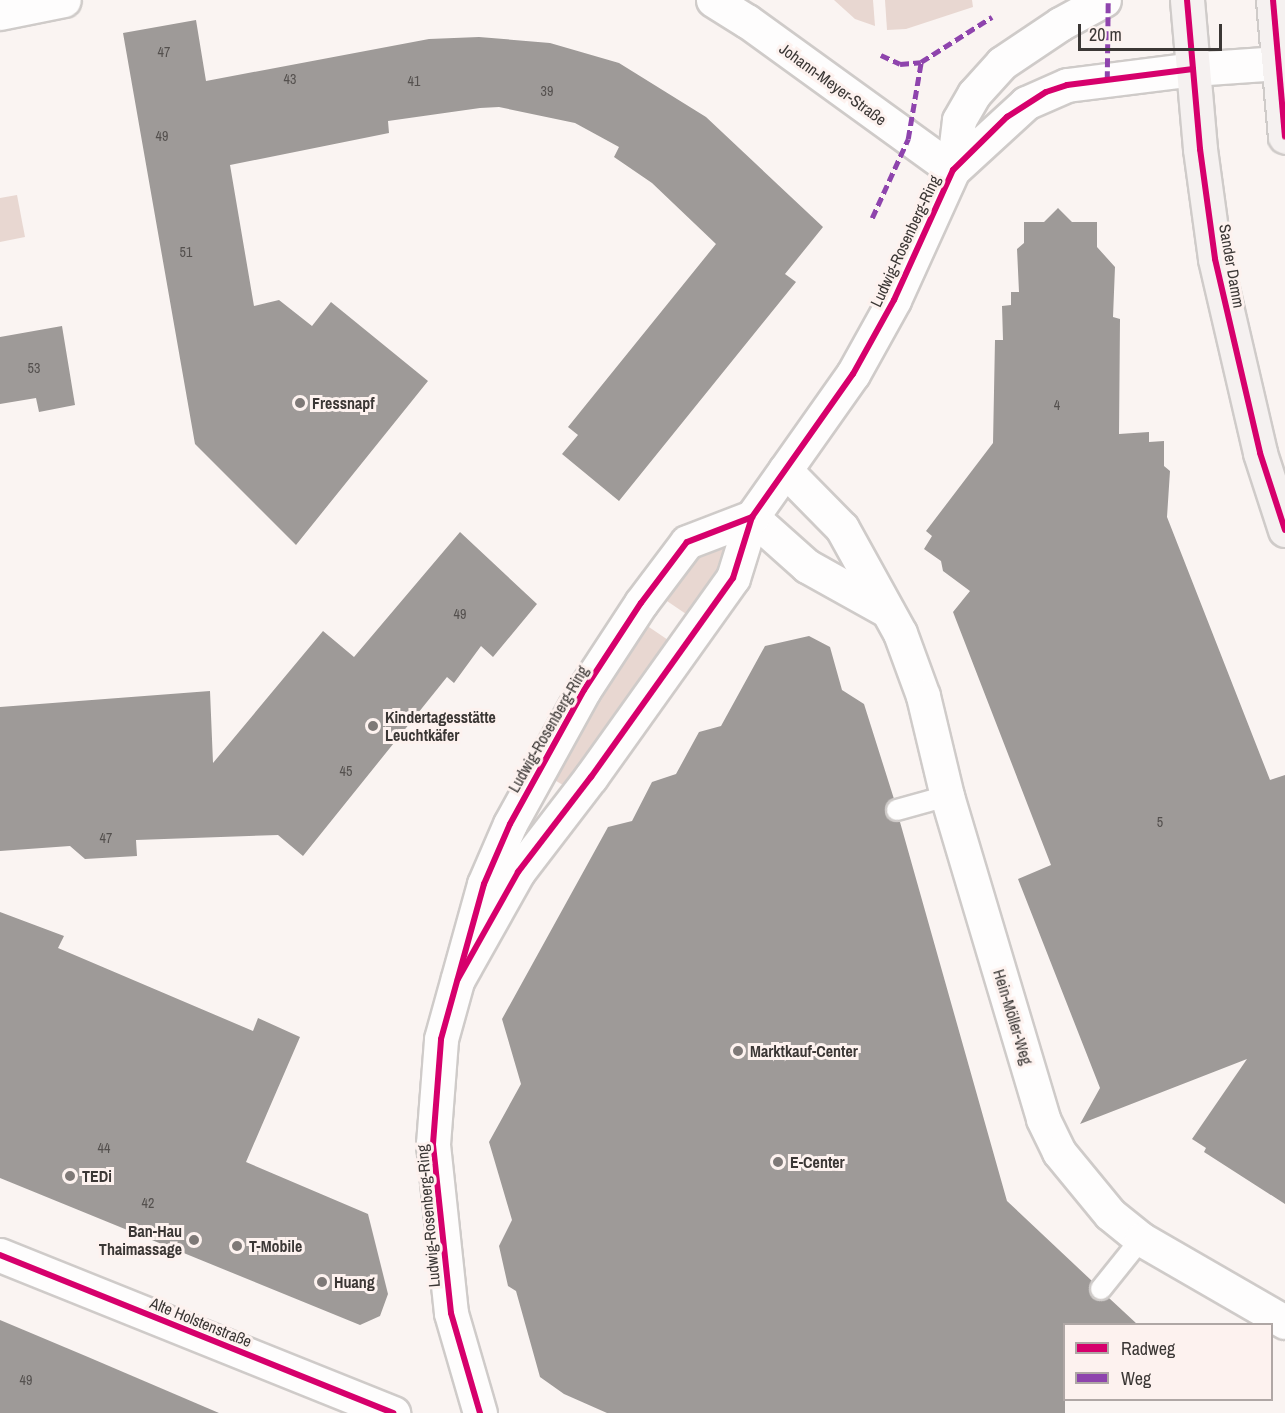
<!DOCTYPE html>
<html>
<head>
<meta charset="utf-8">
<style>
	body { margin:0 }
	#map { position:relative; width:1285px; height:1413px; overflow:hidden; background:#faf4f2; font-family:"Archivo Narrow",sans-serif }
	div>[style] { position:absolute }
	[style*='--x'] { left:calc(var(--x)*1px); top:calc(var(--y)*1px); width:calc(var(--w)*1px); rotate:calc(var(--a)*1deg) }
	.green>* { inset:0; background:#e8d7d1 }
	.building>* { inset:0; background:#9e9a98 }
	.roads { filter:drop-shadow(2px 0 #cfcbc9) drop-shadow(-2px 0 #cfcbc9) drop-shadow(0 2px #cfcbc9) drop-shadow(0 -2px #cfcbc9) }
	.service>* { height:20px; margin:-10px; padding:0 10px; transform-origin:10px; border-radius:10px; background:#fefdfd }
	.minor>* { height:33px; margin:-16.5px; padding:0 16.5px; transform-origin:16.5px; border-radius:16.5px; background:#fefdfd }
	.tertiary>* { height:33px; margin:-16.5px; padding:0 16.5px; transform-origin:16.5px; border-radius:16.5px; background:#fefdfd }
	.secondary>* { height:33px; margin:-16.5px; padding:0 16.5px; transform-origin:16.5px; border-radius:16.5px; background:#f5f1f0 }
	.quiet>* { height:4.5px; margin-top:-2.25px; transform-origin:0; background:repeating-linear-gradient(90deg,#8e44ad 0 9px,transparent 0 13.5px) }
	.cycleway>* { height:6px; margin:-3px; padding:0 3px; transform-origin:3px; border-radius:3px; background:#d6006c }
	.dots>* { width:16px; height:16px; translate:-50% -50%; box-sizing:border-box; border:3px solid #fdf2ef; border-radius:50% }
	span { translate:-50% -50%; white-space:nowrap; text-align:center; line-height:1.15; -webkit-text-stroke:6px #fdf2ef; paint-order:stroke }
	.number-label { font-size:14px; color:#54504e }
	.number-label span { -webkit-text-stroke-width:0 }
	.street-label { font-size:16px; color:#3b3735 }
	.poi-label { font-size:16px; color:#3b3735; font-weight:700 }
	.left { translate:0 -50%; text-align:left }
	.right { translate:-100% -50%; text-align:right }
	.legend { position:absolute; left:1063px; top:1323px; width:210px; height:78px; box-sizing:border-box; background:#fdf2ef; border:2px solid #afa7a5; margin:0; padding:8px 10px; list-style:none; font-size:18px; color:#3b3735 }
	.legend li { display:flex; align-items:center; gap:12px; height:30px }
	.legend b { width:30px; border:2px solid #afa7a5 }
	.scale { position:absolute; left:1078px; top:24px; width:144px; height:27px; box-sizing:border-box; border:3px solid #3b3735; border-top:0; padding-left:8px; font-size:18px; line-height:21px; white-space:nowrap; color:#3b3735; -webkit-text-stroke:4px #fdf2ef; paint-order:stroke }
</style>
</head>
<body>
<div id="map">
	<div class="green">
		<i style="clip-path:polygon(834px 0,873px 0,875px 26px,855px 19px)"></i>
		<i style="clip-path:polygon(885px 0,972px 0,973px 7px,906px 29px,887px 30px)"></i>
		<i style="clip-path:polygon(17px 195px,25px 237px,0 242px,0 198px)"></i>
		<i style="clip-path:polygon(739px 539px,689px 616px,664px 599px,691px 562px,711px 547px)"></i>
		<i style="clip-path:polygon(646px 625px,671px 642px,566px 787px,553px 779px)"></i>
	</div>
	<div class="building">
		<i style="clip-path:polygon(196px 20px,206px 81px,429px 39px,479px 37px,550px 43px,619px 63px,706px 117px,823px 227px,785px 274px,796px 282px,619px 501px,562px 454px,578px 435px,568px 427px,716px 244px,652px 183px,614px 157px,619px 147px,575px 123px,499px 107px,480px 108px,388px 121px,389px 133px,230px 165px,254px 306px,279px 300px,312px 326px,331px 302px,428px 381px,296px 545px,195px 444px,123px 33px)"></i>
		<i style="clip-path:polygon(1058px 208px,1072px 222px,1097px 222px,1097px 247px,1115px 267px,1113px 317px,1120px 319px,1119px 434px,1149px 432px,1149px 442px,1164px 441px,1164px 466px,1170px 471px,1167px 517px,1270px 780px,1285px 775px,1285px 1204px,1204px 1152px,1206px 1148px,1192px 1139px,1247px 1059px,1080px 1124px,1100px 1088px,1018px 879px,1051px 865px,953px 612px,970px 591px,943px 571px,941px 561px,924px 549px,932px 536px,926px 531px,993px 443px,995px 340px,1003px 340px,1002px 306px,1011px 305px,1011px 292px,1019px 292px,1017px 249px,1024px 243px,1024px 222px,1044px 222px)"></i>
		<i style="clip-path:polygon(62px 326px,75px 405px,39px 412px,36px 398px,0 404px,0 337px)"></i>
		<i style="clip-path:polygon(460px 532px,537px 604px,493px 657px,481px 646px,454px 683px,447px 677px,303px 856px,278px 835px,136px 840px,137px 856px,85px 859px,70px 846px,0 851px,0 707px,210px 691px,213px 763px,323px 631px,354px 657px)"></i>
		<i style="clip-path:polygon(809px 636px,830px 647px,842px 690px,864px 704px,894px 799px,886px 806px,886px 814px,893px 821px,900px 822px,1007px 1201px,1092px 1281px,1089px 1288px,1093px 1298px,1100px 1301px,1109px 1298px,1137px 1324px,1065px 1324px,1065px 1413px,607px 1413px,564px 1394px,540px 1377px,516px 1291px,508px 1286px,499px 1246px,512px 1220px,489px 1142px,521px 1084px,502px 1019px,608px 827px,632px 821px,652px 782px,676px 774px,699px 732px,721px 726px,765px 646px)"></i>
		<i style="clip-path:polygon(0 912px,64px 936px,58px 948px,253px 1031px,258px 1018px,300px 1037px,246px 1162px,368px 1214px,388px 1294px,380px 1316px,360px 1325px,0 1178px)"></i>
		<i style="clip-path:polygon(0 1320px,88px 1357px,219px 1413px,0 1413px)"></i>
	</div>
	<div class="roads">
		<div class="service">
			<i style="--x:897;--y:810;--w:52;--a:-15.6"></i>
			<i style="--x:1101;--y:1289;--w:64;--a:-51.3"></i>
		</div>
		<div class="minor">
			<i style="--x:713;--y:0;--w:40;--a:32"></i>
			<i style="--x:747;--y:21;--w:254;--a:35.9"></i>
			<i style="--x:0;--y:13;--w:65;--a:-11.5"></i>
			<i style="--x:785;--y:470;--w:81;--a:45.5"></i>
			<i style="--x:842;--y:528;--w:120;--a:61.1"></i>
			<i style="--x:900;--y:633;--w:67;--a:69.9"></i>
			<i style="--x:923;--y:696;--w:103;--a:76.5"></i>
			<i style="--x:947;--y:796;--w:337;--a:73.4"></i>
			<i style="--x:1043;--y:1119;--w:37;--a:64"></i>
			<i style="--x:1059;--y:1152;--w:80;--a:50.6"></i>
			<i style="--x:1110;--y:1214;--w:40;--a:39"></i>
			<i style="--x:1141;--y:1239;--w:166;--a:30"></i>
			<i style="--x:752;--y:517;--w:74;--a:41.7"></i>
			<i style="--x:807;--y:566;--w:88;--a:29.2"></i>
			<i style="--x:0;--y:1255;--w:424;--a:21.9"></i>
		</div>
		<div class="tertiary">
			<i style="--x:953;--y:170;--w:99;--a:-42.5"></i>
			<i style="--x:1026;--y:103;--w:45;--a:-23.7"></i>
			<i style="--x:1067;--y:85;--w:127;--a:-7.2"></i>
			<i style="--x:1193;--y:69;--w:86;--a:-4"></i>
			<i style="--x:458;--y:979;--w:123;--a:-60.7"></i>
			<i style="--x:518;--y:872;--w:120;--a:-52.5"></i>
			<i style="--x:591;--y:777;--w:244;--a:-54.5"></i>
			<i style="--x:733;--y:578;--w:64;--a:-72.7"></i>
			<i style="--x:752;--y:517;--w:175;--a:-54.8"></i>
			<i style="--x:853;--y:374;--w:85;--a:-61"></i>
			<i style="--x:894;--y:300;--w:143;--a:-65.6"></i>
			<i style="--x:953;--y:170;--w:50;--a:-83.2"></i>
			<i style="--x:959;--y:120;--w:30;--a:-60"></i>
			<i style="--x:974;--y:94;--w:42;--a:-47.9"></i>
			<i style="--x:1002;--y:63;--w:70;--a:-33.9"></i>
			<i style="--x:1060;--y:24;--w:50;--a:-28.6"></i>
			<i style="--x:480;--y:1413;--w:104;--a:-106.2"></i>
			<i style="--x:451;--y:1313;--w:170;--a:-96.1"></i>
			<i style="--x:433;--y:1144;--w:105;--a:-85.6"></i>
			<i style="--x:441;--y:1039;--w:161;--a:-74.5"></i>
			<i style="--x:484;--y:884;--w:65;--a:-66.6"></i>
			<i style="--x:510;--y:824;--w:153;--a:-61.1"></i>
			<i style="--x:584;--y:690;--w:104;--a:-56.8"></i>
			<i style="--x:641;--y:603;--w:76;--a:-53"></i>
			<i style="--x:687;--y:542;--w:70;--a:-21"></i>
		</div>
		<div class="secondary">
			<i style="--x:1187;--y:0;--w:150;--a:85"></i>
			<i style="--x:1200;--y:149;--w:111;--a:82.2"></i>
			<i style="--x:1215;--y:259;--w:199;--a:76.9"></i>
			<i style="--x:1260;--y:453;--w:81;--a:72"></i>
			<i style="--x:1273;--y:0;--w:137;--a:85"></i>
		</div>
	</div>
	<div class="quiet">
		<i style="--x:881;--y:55;--w:21;--a:25"></i>
		<i style="--x:900;--y:64;--w:21;--a:-5"></i>
		<i style="--x:921;--y:62;--w:84;--a:-32.4"></i>
		<i style="--x:1107;--y:80;--w:80;--a:-89.3"></i>
		<i style="--x:872;--y:218;--w:87;--a:-65.5"></i>
		<i style="--x:908;--y:139;--w:78;--a:-80.4"></i>
	</div>
	<div class="cycleway">
		<i style="--x:1187;--y:0;--w:150;--a:85"></i>
		<i style="--x:1200;--y:149;--w:111;--a:82.2"></i>
		<i style="--x:1215;--y:259;--w:199;--a:76.9"></i>
		<i style="--x:1260;--y:453;--w:81;--a:72"></i>
		<i style="--x:1273;--y:0;--w:137;--a:85"></i>
		<i style="--x:458;--y:979;--w:123;--a:-60.7"></i>
		<i style="--x:518;--y:872;--w:120;--a:-52.5"></i>
		<i style="--x:591;--y:777;--w:244;--a:-54.5"></i>
		<i style="--x:733;--y:578;--w:64;--a:-72.7"></i>
		<i style="--x:752;--y:517;--w:175;--a:-54.8"></i>
		<i style="--x:853;--y:374;--w:85;--a:-61"></i>
		<i style="--x:894;--y:300;--w:143;--a:-65.6"></i>
		<i style="--x:953;--y:170;--w:76;--a:-44.5"></i>
		<i style="--x:1007;--y:117;--w:46;--a:-32.7"></i>
		<i style="--x:1046;--y:92;--w:22;--a:-18"></i>
		<i style="--x:1067;--y:85;--w:127;--a:-7.2"></i>
		<i style="--x:0;--y:1255;--w:424;--a:21.9"></i>
		<i style="--x:480;--y:1413;--w:104;--a:-106.2"></i>
		<i style="--x:451;--y:1313;--w:170;--a:-96.1"></i>
		<i style="--x:433;--y:1144;--w:105;--a:-85.6"></i>
		<i style="--x:441;--y:1039;--w:161;--a:-74.5"></i>
		<i style="--x:484;--y:884;--w:65;--a:-66.6"></i>
		<i style="--x:510;--y:824;--w:153;--a:-61.1"></i>
		<i style="--x:584;--y:690;--w:104;--a:-56.8"></i>
		<i style="--x:641;--y:603;--w:76;--a:-53"></i>
		<i style="--x:687;--y:542;--w:70;--a:-21"></i>
	</div>
	<div class="dots">
		<i style="left:300px;top:403px;background:#7e7977"></i>
		<i style="left:373px;top:726px;background:#7e7977"></i>
		<i style="left:738px;top:1051px;background:#7e7977"></i>
		<i style="left:778px;top:1162px;background:#7e7977"></i>
		<i style="left:70px;top:1176px;background:#7e7977"></i>
		<i style="left:194px;top:1240px;background:#7e7977"></i>
		<i style="left:237px;top:1246px;background:#7e7977"></i>
		<i style="left:322px;top:1282px;background:#7e7977"></i>
	</div>
	<div class="number-label">
		<span style="left:164px;top:52px">47</span>
		<span style="left:290px;top:79px">43</span>
		<span style="left:414px;top:81px">41</span>
		<span style="left:547px;top:91px">39</span>
		<span style="left:162px;top:136px">49</span>
		<span style="left:186px;top:252px">51</span>
		<span style="left:34px;top:368px">53</span>
		<span style="left:1057px;top:405px">4</span>
		<span style="left:460px;top:614px">49</span>
		<span style="left:346px;top:771px">45</span>
		<span style="left:1160px;top:822px">5</span>
		<span style="left:106px;top:838px">47</span>
		<span style="left:104px;top:1148px">44</span>
		<span style="left:148px;top:1203px">42</span>
		<span style="left:26px;top:1380px">49</span>
	</div>
	<div class="street-label">
		<span style="left:833px;top:84px;rotate:36deg">Johann-Meyer-Straße</span>
		<span style="left:905px;top:241px;rotate:-65deg">Ludwig-Rosenberg-Ring</span>
		<span style="left:1232px;top:266px;rotate:80deg">Sander Damm</span>
		<span style="left:548px;top:729px;rotate:-60deg">Ludwig-Rosenberg-Ring</span>
		<span style="left:1013px;top:1017px;rotate:73deg">Hein-Möller-Weg</span>
		<span style="left:428px;top:1216px;rotate:-95deg">Ludwig-Rosenberg-Ring</span>
		<span style="left:201px;top:1322px;rotate:22deg">Alte Holstenstraße</span>
	</div>
	<div class="poi-label">
		<span class="left" style="left:312px;top:403px">Fressnapf</span>
		<span class="left" style="left:385px;top:726px">Kindertagesstätte<br>Leuchtkäfer</span>
		<span class="left" style="left:750px;top:1051px">Marktkauf-Center</span>
		<span class="left" style="left:790px;top:1162px">E-Center</span>
		<span class="left" style="left:82px;top:1176px">TEDi</span>
		<span class="right" style="left:182px;top:1240px">Ban-Hau<br>Thaimassage</span>
		<span class="left" style="left:249px;top:1246px">T-Mobile</span>
		<span class="left" style="left:334px;top:1282px">Huang</span>
	</div>
	<ul class="legend">
	<li><b style="height:8px;background:#d6006c"></b>Radweg</li>
	<li><b style="height:8px;background:#8e44ad"></b>Weg</li>
	</ul>
	<div class="scale">20 m</div>
</div>
</body>
</html>
